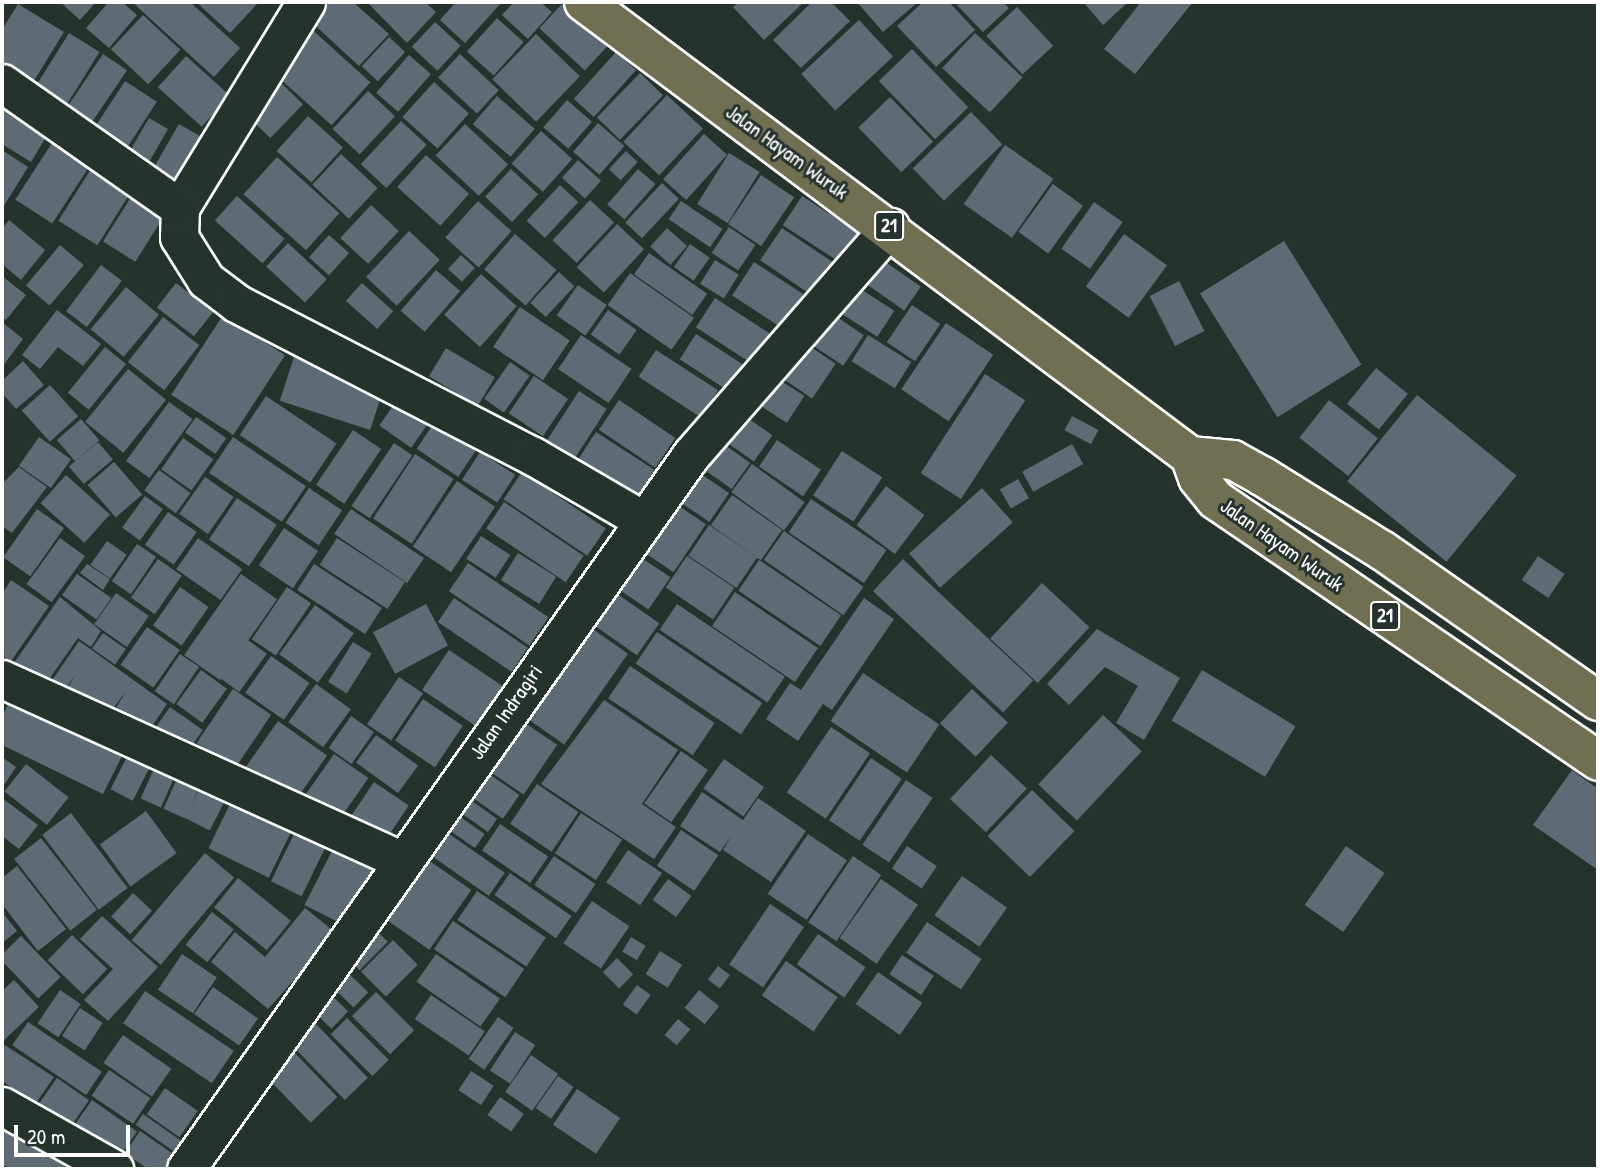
<!DOCTYPE html>
<html>
<head>
<meta charset="utf-8">
<style>
	body { margin:0 }
	#map { position:relative; width:1600px; height:1171px; overflow:hidden; background:#26332d; font-family:"Patrick Hand",sans-serif }
	div>[style] { position:absolute }
	[style*='--x'] { left:calc(var(--x)*1px); top:calc(var(--y)*1px); width:calc(var(--w)*1px); rotate:calc(var(--a)*1deg) }
	.building>* { inset:0; background:#5e6b75; transform-origin:0 0 }
	.roads { filter:drop-shadow(2px 0 #fff) drop-shadow(-2px 0 #fff) drop-shadow(0 2px #fff) drop-shadow(0 -2px #fff) }
	.minor>* { height:37px; margin:-18.5px; padding:0 18.5px; transform-origin:18.5px; border-radius:18.5px; background:#26332d }
	.trunk>* { height:38px; margin:-19px; padding:0 19px; transform-origin:19px; border-radius:19px; background:#706f52 }
	span { translate:-50% -50%; white-space:nowrap; text-align:center; line-height:1.15; -webkit-text-stroke:6px #26332d; paint-order:stroke }
	.shield-label span { padding:2px 5px; background:#26332d; border:2px solid; border-radius:5px; -webkit-text-stroke-width:0 }
	.shield-label { font-size:19px; color:#fff; font-weight:700 }
	.street-label { font-size:21px; color:#fff }
	.frame { position:absolute; inset:0; border:4px solid #fff; pointer-events:none }
	.scale { position:absolute; left:14px; top:1125px; width:116px; height:32px; box-sizing:border-box; border:4px solid #fff; border-top:0; padding-left:9px; font-size:21px; line-height:24px; white-space:nowrap; color:#fff; -webkit-text-stroke:5px #26332d; paint-order:stroke }
</style>
</head>
<body>
<div id="map">
	<div class="building">
		<i style="clip-path:polygon(60px 2px,96px 2px,80px 20px)"></i>
		<i style="clip-path:polygon(109px 2px,122px 2px,137px 15px,109px 48px,86px 28px)"></i>
		<i style="clip-path:polygon(132px 2px,190px 2px,240px 48px,214px 77px)"></i>
		<i style="clip-path:polygon(196px 2px,259px 2px,230px 33px)"></i>
		<i style="clip-path:polygon(322px 2px,353px 2px,389px 34px,359px 66px,307px 18px)"></i>
		<i style="clip-path:polygon(367px 2px,425px 2px,436px 12px,407px 43px)"></i>
		<i style="clip-path:polygon(456px 2px,502px 2px,465px 43px,440px 20px)"></i>
		<i style="clip-path:polygon(514px 2px,540px 2px,552px 12px,528px 39px,502px 15px)"></i>
		<i style="clip-path:polygon(739px 2px,804px 2px,764px 40px,733px 7px)"></i>
		<i style="clip-path:polygon(812px 2px,831px 2px,850px 21px,801px 68px,773px 40px)"></i>
		<i style="clip-path:polygon(857px 2px,918px 2px,883px 32px)"></i>
		<i style="clip-path:polygon(923px 2px,949px 2px,975px 30px,936px 67px,897px 26px)"></i>
		<i style="clip-path:polygon(954px 2px,1003px 2px,1009px 8px,983px 32px)"></i>
		<i style="clip-path:polygon(1083px 2px,1128px 2px,1103px 25px)"></i>
		<i style="clip-path:polygon(1141px 2px,1193px 2px,1135px 74px,1104px 49px)"></i>
		<i style="clip-path:polygon(18px 4px,64px 32px,32px 84px,2px 65px,2px 30px)"></i>
		<i style="left:562px;top:4px;width:62px;height:33px;rotate:43deg"></i>
		<i style="left:1017px;top:7px;width:53px;height:42px;rotate:47deg"></i>
		<i style="left:143px;top:15px;width:51px;height:47px;rotate:43deg"></i>
		<i style="left:497px;top:18px;width:36px;height:45px;rotate:42deg"></i>
		<i style="left:859px;top:20px;width:50px;height:79px;rotate:47deg"></i>
		<i style="left:435px;top:22px;width:35px;height:34px;rotate:43deg"></i>
		<i style="left:308px;top:26px;width:84px;height:58px;rotate:42deg"></i>
		<i style="left:69px;top:33px;width:36px;height:63px;rotate:32deg"></i>
		<i style="left:975px;top:33px;width:65px;height:48px;rotate:43deg"></i>
		<i style="left:536px;top:34px;width:61px;height:63px;rotate:44deg"></i>
		<i style="left:389px;top:37px;width:22px;height:40px;rotate:43deg"></i>
		<i style="left:912px;top:49px;width:81px;height:46px;rotate:46deg"></i>
		<i style="left:616px;top:52px;width:27px;height:63px;rotate:42deg"></i>
		<i style="left:103px;top:54px;width:29px;height:64px;rotate:34deg"></i>
		<i style="left:460px;top:54px;width:53px;height:32px;rotate:43deg"></i>
		<i style="left:409px;top:55px;width:29px;height:50px;rotate:41deg"></i>
		<i style="left:186px;top:56px;width:59px;height:42px;rotate:42deg"></i>
		<i style="left:640px;top:73px;width:32px;height:62px;rotate:44deg"></i>
		<i style="left:125px;top:81px;width:38px;height:57px;rotate:33deg"></i>
		<i style="left:280px;top:82px;width:32px;height:47px;rotate:44deg"></i>
		<i style="left:434px;top:82px;width:47px;height:47px;rotate:42deg"></i>
		<i style="left:368px;top:91px;width:37px;height:52px;rotate:43deg"></i>
		<i style="left:667px;top:95px;width:49px;height:64px;rotate:43deg"></i>
		<i style="left:497px;top:96px;width:50px;height:37px;rotate:41deg"></i>
		<i style="left:890px;top:97px;width:62px;height:44px;rotate:46deg"></i>
		<i style="left:567px;top:100px;width:33px;height:36px;rotate:41deg"></i>
		<i style="clip-path:polygon(2px 109px,46px 137px,31px 162px,2px 144px)"></i>
		<i style="left:971px;top:112px;width:45px;height:81px;rotate:46deg"></i>
		<i style="left:308px;top:116px;width:47px;height:47px;rotate:42deg"></i>
		<i style="left:149px;top:118px;width:22px;height:43px;rotate:30deg"></i>
		<i style="left:401px;top:121px;width:35px;height:59px;rotate:43deg"></i>
		<i style="left:598px;top:123px;width:35px;height:38px;rotate:41deg"></i>
		<i style="left:179px;top:124px;width:24px;height:56px;rotate:30deg"></i>
		<i style="left:465px;top:124px;width:59px;height:43px;rotate:43deg"></i>
		<i style="left:541px;top:131px;width:42px;height:44px;rotate:42deg"></i>
		<i style="left:704px;top:134px;width:31px;height:61px;rotate:42deg"></i>
		<i style="left:54px;top:140px;width:44px;height:71px;rotate:33deg"></i>
		<i style="left:1005px;top:145px;width:59px;height:72px;rotate:35deg"></i>
		<i style="clip-path:polygon(2px 150px,28px 167px,2px 209px)"></i>
		<i style="left:626px;top:151px;width:16px;height:25px;rotate:43deg"></i>
		<i style="left:729px;top:153px;width:36px;height:60px;rotate:32deg"></i>
		<i style="left:341px;top:154px;width:50px;height:42px;rotate:43deg"></i>
		<i style="left:426px;top:155px;width:58px;height:43px;rotate:42deg"></i>
		<i style="left:277px;top:157px;width:84px;height:50px;rotate:42deg"></i>
		<i style="left:578px;top:160px;width:31px;height:24px;rotate:42deg"></i>
		<i style="left:94px;top:164px;width:46px;height:67px;rotate:32deg"></i>
		<i style="left:511px;top:169px;width:37px;height:38px;rotate:43deg"></i>
		<i style="left:638px;top:169px;width:23px;height:47px;rotate:41deg"></i>
		<i style="left:761px;top:175px;width:40px;height:59px;rotate:34deg"></i>
		<i style="left:662px;top:183px;width:23px;height:54px;rotate:43deg"></i>
		<i style="left:1053px;top:184px;width:37px;height:59px;rotate:36deg"></i>
		<i style="left:560px;top:185px;width:25px;height:49px;rotate:43deg"></i>
		<i style="left:136px;top:189px;width:38px;height:62px;rotate:32deg"></i>
		<i style="left:237px;top:196px;width:64px;height:33px;rotate:42deg"></i>
		<i style="left:802px;top:196px;width:73px;height:35px;rotate:33deg"></i>
		<i style="left:590px;top:200px;width:33px;height:55px;rotate:43deg"></i>
		<i style="left:478px;top:201px;width:45px;height:49px;rotate:42deg"></i>
		<i style="left:681px;top:201px;width:50px;height:22px;rotate:34deg"></i>
		<i style="left:1094px;top:202px;width:35px;height:57px;rotate:35deg"></i>
		<i style="left:371px;top:205px;width:38px;height:45px;rotate:43deg"></i>
		<i style="clip-path:polygon(9px 220px,45px 250px,21px 280px,2px 264px,2px 229px)"></i>
		<i style="left:617px;top:224px;width:37px;height:59px;rotate:43deg"></i>
		<i style="left:729px;top:227px;width:32px;height:31px;rotate:34deg"></i>
		<i style="left:667px;top:228px;width:27px;height:25px;rotate:42deg"></i>
		<i style="left:782px;top:228px;width:61px;height:39px;rotate:34deg"></i>
		<i style="left:409px;top:231px;width:42px;height:63px;rotate:43deg"></i>
		<i style="left:515px;top:234px;width:55px;height:47px;rotate:41deg"></i>
		<i style="left:1124px;top:234px;width:53px;height:65px;rotate:36deg"></i>
		<i style="left:329px;top:235px;width:27px;height:30px;rotate:42deg"></i>
		<i style="left:1284px;top:241px;width:146px;height:99px;rotate:58deg"></i>
		<i style="left:288px;top:243px;width:53px;height:32px;rotate:43deg"></i>
		<i style="left:690px;top:244px;width:24px;height:28px;rotate:35deg"></i>
		<i style="left:60px;top:245px;width:31px;height:53px;rotate:40deg"></i>
		<i style="left:649px;top:253px;width:71px;height:26px;rotate:35deg"></i>
		<i style="left:461px;top:255px;width:19px;height:19px;rotate:43deg"></i>
		<i style="left:715px;top:260px;width:28px;height:28px;rotate:32deg"></i>
		<i style="left:884px;top:261px;width:45px;height:29px;rotate:35deg"></i>
		<i style="left:754px;top:262px;width:59px;height:40px;rotate:33deg"></i>
		<i style="left:101px;top:265px;width:26px;height:58px;rotate:37deg"></i>
		<i style="left:436px;top:270px;width:32px;height:54px;rotate:41deg"></i>
		<i style="left:559px;top:272px;width:21px;height:42px;rotate:43deg"></i>
		<i style="left:630px;top:273px;width:78px;height:39px;rotate:35deg"></i>
		<i style="left:481px;top:274px;width:48px;height:55px;rotate:42deg"></i>
		<i style="clip-path:polygon(2px 276px,26px 295px,6px 320px,2px 317px)"></i>
		<i style="left:1179px;top:281px;width:56px;height:33px;rotate:63deg"></i>
		<i style="left:176px;top:283px;width:47px;height:31px;rotate:38deg"></i>
		<i style="left:362px;top:283px;width:42px;height:24px;rotate:42deg"></i>
		<i style="left:578px;top:285px;width:35px;height:37px;rotate:35deg"></i>
		<i style="left:126px;top:287px;width:43px;height:55px;rotate:40deg"></i>
		<i style="left:859px;top:288px;width:42px;height:31px;rotate:33deg"></i>
		<i style="left:715px;top:298px;width:67px;height:35px;rotate:33deg"></i>
		<i style="left:912px;top:305px;width:34px;height:45px;rotate:34deg"></i>
		<i style="left:520px;top:307px;width:60px;height:48px;rotate:34deg"></i>
		<i style="clip-path:polygon(57px 310px,101px 344px,83px 366px,58px 347px,40px 369px,22px 355px)"></i>
		<i style="left:608px;top:310px;width:35px;height:30px;rotate:35deg"></i>
		<i style="left:223px;top:315px;width:74px;height:95px;rotate:33deg"></i>
		<i style="left:834px;top:315px;width:36px;height:37px;rotate:34deg"></i>
		<i style="left:163px;top:317px;width:46px;height:57px;rotate:38deg"></i>
		<i style="clip-path:polygon(2px 322px,23px 339px,2px 367px)"></i>
		<i style="left:946px;top:323px;width:57px;height:80px;rotate:34deg"></i>
		<i style="left:696px;top:334px;width:56px;height:30px;rotate:33deg"></i>
		<i style="left:581px;top:335px;width:61px;height:41px;rotate:34deg"></i>
		<i style="left:868px;top:335px;width:51px;height:31px;rotate:32deg"></i>
		<i style="left:805px;top:343px;width:37px;height:42px;rotate:34deg"></i>
		<i style="left:105px;top:347px;width:27px;height:59px;rotate:39deg"></i>
		<i style="left:446px;top:348px;width:57px;height:33px;rotate:31deg"></i>
		<i style="left:656px;top:350px;width:74px;height:32px;rotate:33deg"></i>
		<i style="left:294px;top:357px;width:95px;height:46px;rotate:18deg"></i>
		<i style="clip-path:polygon(23px 361px,44px 385px,16px 409px,2px 393px,2px 381px)"></i>
		<i style="left:510px;top:362px;width:24px;height:45px;rotate:35deg"></i>
		<i style="left:1376px;top:368px;width:41px;height:46px;rotate:39deg"></i>
		<i style="left:128px;top:369px;width:49px;height:68px;rotate:39deg"></i>
		<i style="left:985px;top:374px;width:48px;height:118px;rotate:33deg"></i>
		<i style="left:534px;top:376px;width:41px;height:45px;rotate:34deg"></i>
		<i style="left:775px;top:377px;width:35px;height:32px;rotate:33deg"></i>
		<i style="left:50px;top:385px;width:42px;height:38px;rotate:48deg"></i>
		<i style="left:579px;top:391px;width:33px;height:61px;rotate:33deg"></i>
		<i style="left:1417px;top:395px;width:128px;height:111px;rotate:39deg"></i>
		<i style="left:266px;top:396px;width:85px;height:47px;rotate:34deg"></i>
		<i style="left:397px;top:400px;width:39px;height:31px;rotate:35deg"></i>
		<i style="left:619px;top:400px;width:68px;height:36px;rotate:34deg"></i>
		<i style="left:1329px;top:400px;width:62px;height:48px;rotate:38deg"></i>
		<i style="left:169px;top:402px;width:29px;height:73px;rotate:36deg"></i>
		<i style="left:742px;top:414px;width:37px;height:32px;rotate:35deg"></i>
		<i style="left:1072px;top:416px;width:30px;height:16px;rotate:28deg"></i>
		<i style="left:196px;top:417px;width:37px;height:19px;rotate:35deg"></i>
		<i style="left:81px;top:419px;width:28px;height:32px;rotate:49deg"></i>
		<i style="left:434px;top:423px;width:50px;height:31px;rotate:34deg"></i>
		<i style="left:353px;top:430px;width:34px;height:66px;rotate:34deg"></i>
		<i style="left:596px;top:432px;width:70px;height:40px;rotate:33deg"></i>
		<i style="left:39px;top:437px;width:39px;height:35px;rotate:35deg"></i>
		<i style="left:233px;top:437px;width:88px;height:43px;rotate:34deg"></i>
		<i style="left:183px;top:438px;width:37px;height:38px;rotate:35deg"></i>
		<i style="left:777px;top:440px;width:53px;height:32px;rotate:34deg"></i>
		<i style="left:719px;top:441px;width:38px;height:32px;rotate:35deg"></i>
		<i style="left:98px;top:442px;width:23px;height:38px;rotate:50deg"></i>
		<i style="left:394px;top:443px;width:22px;height:76px;rotate:34deg"></i>
		<i style="left:1072px;top:444px;width:23px;height:57px;rotate:61deg"></i>
		<i style="left:842px;top:451px;width:48px;height:53px;rotate:33deg"></i>
		<i style="left:480px;top:452px;width:42px;height:33px;rotate:33deg"></i>
		<i style="left:415px;top:454px;width:46px;height:77px;rotate:33deg"></i>
		<i style="left:114px;top:462px;width:43px;height:35px;rotate:49deg"></i>
		<i style="left:752px;top:464px;width:65px;height:35px;rotate:36deg"></i>
		<i style="clip-path:polygon(19px 467px,47px 487px,12px 533px,2px 526px,2px 484px)"></i>
		<i style="left:159px;top:470px;width:39px;height:25px;rotate:36deg"></i>
		<i style="left:695px;top:470px;width:41px;height:35px;rotate:34deg"></i>
		<i style="left:522px;top:472px;width:101px;height:33px;rotate:34deg"></i>
		<i style="left:66px;top:475px;width:59px;height:38px;rotate:42deg"></i>
		<i style="left:205px;top:477px;width:35px;height:45px;rotate:35deg"></i>
		<i style="left:1018px;top:479px;width:22px;height:21px;rotate:60deg"></i>
		<i style="left:457px;top:481px;width:46px;height:79px;rotate:34deg"></i>
		<i style="left:886px;top:486px;width:48px;height:49px;rotate:37deg"></i>
		<i style="left:309px;top:488px;width:40px;height:42px;rotate:34deg"></i>
		<i style="left:982px;top:488px;width:46px;height:98px;rotate:48deg"></i>
		<i style="left:732px;top:495px;width:61px;height:37px;rotate:35deg"></i>
		<i style="left:145px;top:496px;width:22px;height:39px;rotate:36deg"></i>
		<i style="left:237px;top:498px;width:48px;height:50px;rotate:34deg"></i>
		<i style="left:811px;top:499px;width:91px;height:40px;rotate:34deg"></i>
		<i style="left:504px;top:502px;width:96px;height:32px;rotate:34deg"></i>
		<i style="left:676px;top:504px;width:36px;height:58px;rotate:34deg"></i>
		<i style="left:37px;top:509px;width:33px;height:59px;rotate:35deg"></i>
		<i style="left:351px;top:509px;width:88px;height:30px;rotate:34deg"></i>
		<i style="left:168px;top:512px;width:35px;height:40px;rotate:35deg"></i>
		<i style="left:709px;top:525px;width:58px;height:37px;rotate:34deg"></i>
		<i style="left:284px;top:528px;width:41px;height:45px;rotate:34deg"></i>
		<i style="left:784px;top:531px;width:97px;height:35px;rotate:35deg"></i>
		<i style="left:481px;top:536px;width:35px;height:27px;rotate:33deg"></i>
		<i style="left:60px;top:538px;width:31px;height:57px;rotate:36deg"></i>
		<i style="left:198px;top:538px;width:54px;height:38px;rotate:35deg"></i>
		<i style="left:337px;top:538px;width:81px;height:32px;rotate:33deg"></i>
		<i style="left:107px;top:541px;width:24px;height:29px;rotate:35deg"></i>
		<i style="left:137px;top:544px;width:23px;height:45px;rotate:34deg"></i>
		<i style="left:633px;top:552px;width:45px;height:39px;rotate:34deg"></i>
		<i style="left:518px;top:553px;width:45px;height:32px;rotate:32deg"></i>
		<i style="left:687px;top:556px;width:57px;height:38px;rotate:34deg"></i>
		<i style="left:1538px;top:556px;width:32px;height:29px;rotate:34deg"></i>
		<i style="left:158px;top:559px;width:29px;height:47px;rotate:35deg"></i>
		<i style="left:903px;top:559px;width:178px;height:44px;rotate:43deg"></i>
		<i style="left:759px;top:560px;width:99px;height:37px;rotate:34deg"></i>
		<i style="left:468px;top:563px;width:97px;height:34px;rotate:34deg"></i>
		<i style="clip-path:polygon(87px 564px,110px 579px,103px 590px,80px 573px)"></i>
		<i style="left:314px;top:564px;width:81px;height:31px;rotate:33deg"></i>
		<i style="left:77px;top:574px;width:42px;height:26px;rotate:35deg"></i>
		<i style="left:241px;top:574px;width:44px;height:99px;rotate:35deg"></i>
		<i style="clip-path:polygon(11px 580px,49px 606px,5px 670px,2px 594px)"></i>
		<i style="left:1042px;top:583px;width:65px;height:76px;rotate:43deg"></i>
		<i style="left:606px;top:586px;width:65px;height:39px;rotate:35deg"></i>
		<i style="left:180px;top:587px;width:35px;height:47px;rotate:35deg"></i>
		<i style="left:287px;top:587px;width:29px;height:63px;rotate:34deg"></i>
		<i style="left:735px;top:592px;width:100px;height:41px;rotate:34deg"></i>
		<i style="left:116px;top:593px;width:40px;height:38px;rotate:35deg"></i>
		<i style="clip-path:polygon(60px 597px,101px 631px,91px 647px,78px 638px,45px 685px,14px 663px)"></i>
		<i style="left:454px;top:598px;width:89px;height:29px;rotate:34deg"></i>
		<i style="clip-path:polygon(864px 598px,894px 619px,832px 710px,823px 704px,798px 741px,766px 719px,790px 683px,801px 690px)"></i>
		<i style="left:426px;top:604px;width:47px;height:60px;rotate:62deg"></i>
		<i style="left:677px;top:604px;width:130px;height:31px;rotate:34deg"></i>
		<i style="left:315px;top:605px;width:48px;height:61px;rotate:36deg"></i>
		<i style="left:587px;top:625px;width:50px;height:111px;rotate:35deg"></i>
		<i style="left:147px;top:627px;width:40px;height:46px;rotate:35deg"></i>
		<i style="clip-path:polygon(1097px 629px,1180px 678px,1144px 740px,1116px 723px,1138px 686px,1105px 667px,1069px 705px,1047px 684px)"></i>
		<i style="left:657px;top:632px;width:127px;height:38px;rotate:34deg"></i>
		<i style="left:103px;top:633px;width:28px;height:19px;rotate:35deg"></i>
		<i style="left:245px;top:638px;width:27px;height:47px;rotate:36deg"></i>
		<i style="clip-path:polygon(79px 641px,167px 704px,148px 732px,116px 708px,126px 691px,107px 717px,67px 689px,76px 674px,64px 691px,51px 682px)"></i>
		<i style="left:353px;top:642px;width:22px;height:47px;rotate:32deg"></i>
		<i style="left:449px;top:650px;width:65px;height:48px;rotate:34deg"></i>
		<i style="left:180px;top:654px;width:23px;height:45px;rotate:34deg"></i>
		<i style="left:271px;top:656px;width:47px;height:45px;rotate:35deg"></i>
		<i style="left:630px;top:666px;width:102px;height:39px;rotate:34deg"></i>
		<i style="left:201px;top:670px;width:32px;height:42px;rotate:36deg"></i>
		<i style="left:1202px;top:670px;width:109px;height:59px;rotate:31deg"></i>
		<i style="left:863px;top:673px;width:92px;height:58px;rotate:34deg"></i>
		<i style="left:399px;top:677px;width:29px;height:57px;rotate:34deg"></i>
		<i style="left:316px;top:684px;width:43px;height:47px;rotate:36deg"></i>
		<i style="left:233px;top:689px;width:46px;height:65px;rotate:34deg"></i>
		<i style="left:972px;top:689px;width:49px;height:47px;rotate:43deg"></i>
		<i style="clip-path:polygon(11px 698px,124px 752px,103px 794px,2px 745px,2px 717px)"></i>
		<i style="left:423px;top:699px;width:48px;height:50px;rotate:34deg"></i>
		<i style="clip-path:polygon(604px 700px,678px 750px,642px 804px,676px 827px,654px 859px,541px 784px)"></i>
		<i style="left:170px;top:707px;width:40px;height:32px;rotate:35deg"></i>
		<i style="left:1103px;top:715px;width:53px;height:95px;rotate:43deg"></i>
		<i style="left:351px;top:716px;width:28px;height:39px;rotate:35deg"></i>
		<i style="left:519px;top:719px;width:46px;height:60px;rotate:34deg"></i>
		<i style="left:278px;top:721px;width:60px;height:57px;rotate:35deg"></i>
		<i style="left:831px;top:727px;width:47px;height:79px;rotate:34deg"></i>
		<i style="left:376px;top:735px;width:52px;height:34px;rotate:36deg"></i>
		<i style="left:130px;top:751px;width:25px;height:43px;rotate:27deg"></i>
		<i style="left:681px;top:751px;width:33px;height:64px;rotate:35deg"></i>
		<i style="left:334px;top:754px;width:42px;height:52px;rotate:35deg"></i>
		<i style="left:991px;top:755px;width:49px;height:60px;rotate:43deg"></i>
		<i style="clip-path:polygon(2px 757px,16px 767px,2px 788px)"></i>
		<i style="left:871px;top:758px;width:37px;height:75px;rotate:34deg"></i>
		<i style="left:724px;top:759px;width:49px;height:36px;rotate:35deg"></i>
		<i style="left:157px;top:762px;width:22px;height:40px;rotate:24deg"></i>
		<i style="left:26px;top:764px;width:54px;height:35px;rotate:38deg"></i>
		<i style="clip-path:polygon(1572px 770px,1598px 789px,1598px 870px,1533px 825px)"></i>
		<i style="left:485px;top:771px;width:42px;height:29px;rotate:35deg"></i>
		<i style="left:179px;top:774px;width:24px;height:38px;rotate:24deg"></i>
		<i style="left:906px;top:780px;width:32px;height:78px;rotate:34deg"></i>
		<i style="left:374px;top:782px;width:42px;height:47px;rotate:34deg"></i>
		<i style="left:202px;top:784px;width:28px;height:38px;rotate:27deg"></i>
		<i style="left:537px;top:784px;width:50px;height:48px;rotate:34deg"></i>
		<i style="left:1032px;top:790px;width:59px;height:64px;rotate:44deg"></i>
		<i style="clip-path:polygon(702px 792px,743px 820px,758px 798px,806px 831px,771px 882px,723px 850px,732px 835px,720px 852px,680px 826px)"></i>
		<i style="left:466px;top:797px;width:38px;height:16px;rotate:35deg"></i>
		<i style="clip-path:polygon(2px 798px,38px 825px,19px 849px,2px 836px)"></i>
		<i style="left:233px;top:798px;width:67px;height:56px;rotate:26deg"></i>
		<i style="left:146px;top:811px;width:52px;height:57px;rotate:54deg"></i>
		<i style="left:71px;top:813px;width:94px;height:36px;rotate:53deg"></i>
		<i style="left:581px;top:813px;width:49px;height:48px;rotate:33deg"></i>
		<i style="left:456px;top:814px;width:35px;height:17px;rotate:35deg"></i>
		<i style="left:500px;top:824px;width:58px;height:32px;rotate:34deg"></i>
		<i style="left:296px;top:830px;width:34px;height:57px;rotate:26deg"></i>
		<i style="left:681px;top:830px;width:45px;height:43px;rotate:34deg"></i>
		<i style="left:445px;top:831px;width:73px;height:28px;rotate:35deg"></i>
		<i style="left:808px;top:834px;width:47px;height:72px;rotate:34deg"></i>
		<i style="left:41px;top:838px;width:91px;height:34px;rotate:52deg"></i>
		<i style="left:907px;top:846px;width:36px;height:27px;rotate:34deg"></i>
		<i style="left:1346px;top:846px;width:47px;height:72px;rotate:35deg"></i>
		<i style="left:334px;top:847px;width:49px;height:65px;rotate:27deg"></i>
		<i style="left:628px;top:850px;width:41px;height:39px;rotate:34deg"></i>
		<i style="left:205px;top:853px;width:38px;height:114px;rotate:40deg"></i>
		<i style="left:554px;top:856px;width:50px;height:35px;rotate:34deg"></i>
		<i style="left:853px;top:856px;width:34px;height:80px;rotate:34deg"></i>
		<i style="left:427px;top:859px;width:54px;height:73px;rotate:35deg"></i>
		<i style="clip-path:polygon(17px 866px,66px 929px,38px 951px,2px 904px,2px 878px)"></i>
		<i style="left:510px;top:873px;width:75px;height:27px;rotate:35deg"></i>
		<i style="left:962px;top:876px;width:55px;height:48px;rotate:35deg"></i>
		<i style="left:238px;top:878px;width:68px;height:38px;rotate:39deg"></i>
		<i style="left:668px;top:879px;width:29px;height:26px;rotate:36deg"></i>
		<i style="left:881px;top:879px;width:45px;height:72px;rotate:35deg"></i>
		<i style="left:477px;top:891px;width:83px;height:35px;rotate:34deg"></i>
		<i style="left:133px;top:893px;width:26px;height:32px;rotate:43deg"></i>
		<i style="left:592px;top:901px;width:45px;height:51px;rotate:34deg"></i>
		<i style="left:770px;top:904px;width:41px;height:73px;rotate:34deg"></i>
		<i style="clip-path:polygon(305px 908px,336px 933px,268px 1009px,211px 962px,235px 932px,265px 957px)"></i>
		<i style="clip-path:polygon(2px 912px,17px 931px,2px 943px)"></i>
		<i style="left:212px;top:912px;width:28px;height:42px;rotate:39deg"></i>
		<i style="clip-path:polygon(102px 916px,158px 967px,108px 1021px,84px 1000px,113px 969px,80px 939px)"></i>
		<i style="left:453px;top:921px;width:86px;height:34px;rotate:34deg"></i>
		<i style="left:927px;top:922px;width:66px;height:37px;rotate:34deg"></i>
		<i style="left:373px;top:927px;width:21px;height:40px;rotate:45deg"></i>
		<i style="left:818px;top:934px;width:58px;height:37px;rotate:35deg"></i>
		<i style="left:72px;top:935px;width:49px;height:35px;rotate:44deg"></i>
		<i style="left:21px;top:936px;width:57px;height:31px;rotate:46deg"></i>
		<i style="left:631px;top:937px;width:17px;height:17px;rotate:31deg"></i>
		<i style="left:393px;top:940px;width:35px;height:45px;rotate:45deg"></i>
		<i style="left:660px;top:951px;width:26px;height:27px;rotate:32deg"></i>
		<i style="left:182px;top:954px;width:42px;height:43px;rotate:34deg"></i>
		<i style="left:436px;top:954px;width:78px;height:34px;rotate:35deg"></i>
		<i style="left:902px;top:955px;width:38px;height:23px;rotate:33deg"></i>
		<i style="left:617px;top:958px;width:23px;height:20px;rotate:45deg"></i>
		<i style="left:786px;top:961px;width:63px;height:42px;rotate:35deg"></i>
		<i style="left:718px;top:966px;width:15px;height:17px;rotate:37deg"></i>
		<i style="left:343px;top:968px;width:35px;height:21px;rotate:44deg"></i>
		<i style="left:878px;top:972px;width:54px;height:39px;rotate:35deg"></i>
		<i style="clip-path:polygon(14px 980px,39px 1007px,2px 1042px,2px 991px)"></i>
		<i style="left:637px;top:985px;width:17px;height:24px;rotate:36deg"></i>
		<i style="left:213px;top:987px;width:55px;height:33px;rotate:35deg"></i>
		<i style="left:60px;top:990px;width:25px;height:40px;rotate:34deg"></i>
		<i style="left:699px;top:990px;width:26px;height:23px;rotate:39deg"></i>
		<i style="left:145px;top:991px;width:107px;height:39px;rotate:34deg"></i>
		<i style="left:328px;top:992px;width:28px;height:24px;rotate:44deg"></i>
		<i style="left:376px;top:992px;width:54px;height:34px;rotate:45deg"></i>
		<i style="left:431px;top:995px;width:65px;height:29px;rotate:34deg"></i>
		<i style="left:80px;top:1008px;width:27px;height:33px;rotate:33deg"></i>
		<i style="left:498px;top:1017px;width:19px;height:51px;rotate:35deg"></i>
		<i style="left:347px;top:1018px;width:59px;height:23px;rotate:45deg"></i>
		<i style="left:678px;top:1019px;width:16px;height:21px;rotate:40deg"></i>
		<i style="left:28px;top:1022px;width:89px;height:28px;rotate:34deg"></i>
		<i style="left:315px;top:1023px;width:76px;height:32px;rotate:46deg"></i>
		<i style="left:515px;top:1032px;width:24px;height:46px;rotate:33deg"></i>
		<i style="left:123px;top:1035px;width:59px;height:34px;rotate:35deg"></i>
		<i style="clip-path:polygon(3px 1044px,54px 1077px,36px 1103px,2px 1081px)"></i>
		<i style="left:288px;top:1046px;width:71px;height:37px;rotate:46deg"></i>
		<i style="left:531px;top:1055px;width:33px;height:45px;rotate:35deg"></i>
		<i style="left:109px;top:1070px;width:50px;height:31px;rotate:34deg"></i>
		<i style="left:471px;top:1071px;width:27px;height:23px;rotate:33deg"></i>
		<i style="left:558px;top:1076px;width:19px;height:39px;rotate:35deg"></i>
		<i style="left:57px;top:1078px;width:39px;height:34px;rotate:35deg"></i>
		<i style="left:165px;top:1088px;width:40px;height:32px;rotate:35deg"></i>
		<i style="left:577px;top:1089px;width:52px;height:43px;rotate:34deg"></i>
		<i style="left:500px;top:1097px;width:29px;height:22px;rotate:35deg"></i>
		<i style="left:92px;top:1100px;width:55px;height:32px;rotate:35deg"></i>
		<i style="left:143px;top:1114px;width:47px;height:13px;rotate:35deg"></i>
		<i style="clip-path:polygon(2px 1124px,65px 1165px,62px 1169px,10px 1169px,2px 1164px)"></i>
		<i style="clip-path:polygon(140px 1131px,176px 1156px,166px 1169px,148px 1169px,125px 1153px)"></i>
	</div>
	<div class="roads">
		<div class="minor">
			<i style="--x:306;--y:2;--w:241;--a:121.5"></i>
			<i style="--x:180;--y:208;--w:29;--a:92"></i>
			<i style="--x:179;--y:237;--w:51;--a:57.9"></i>
			<i style="--x:206;--y:280;--w:38;--a:37"></i>
			<i style="--x:236;--y:303;--w:334;--a:27.3"></i>
			<i style="--x:533;--y:456;--w:127;--a:30.2"></i>
			<i style="--x:2;--y:83;--w:218;--a:35.1"></i>
			<i style="--x:2;--y:679;--w:438;--a:24.4"></i>
			<i style="--x:2;--y:1106;--w:129;--a:29.4"></i>
			<i style="--x:186;--y:1169;--w:875;--a:-54.73"></i>
			<i style="--x:691;--y:455;--w:303;--a:-48.9"></i>
		</div>
		<div class="trunk">
			<i style="--x:584;--y:2;--w:757;--a:36.84"></i>
			<i style="--x:1190;--y:456;--w:23;--a:70"></i>
			<i style="--x:1198;--y:478;--w:28;--a:51"></i>
			<i style="--x:1216;--y:500;--w:463;--a:34.3"></i>
			<i style="--x:1190;--y:456;--w:43;--a:5.3"></i>
			<i style="--x:1233;--y:460;--w:33;--a:29"></i>
			<i style="--x:1262;--y:476;--w:142;--a:31.8"></i>
			<i style="--x:1383;--y:551;--w:262;--a:34.9"></i>
		</div>
	</div>
	<div class="shield-label">
		<span style="left:889px;top:226px">21</span>
		<span style="left:1385px;top:616px">21</span>
	</div>
	<div class="street-label">
		<span style="left:787px;top:152px;rotate:36deg">Jalan Hayam Wuruk</span>
		<span style="left:1282px;top:545px;rotate:35deg">Jalan Hayam Wuruk</span>
		<span style="left:506px;top:712px;rotate:-55deg">Jalan Indragiri</span>
	</div>
	<div class="frame"></div>
	<div class="scale">20 m</div>
</div>
</body>
</html>
